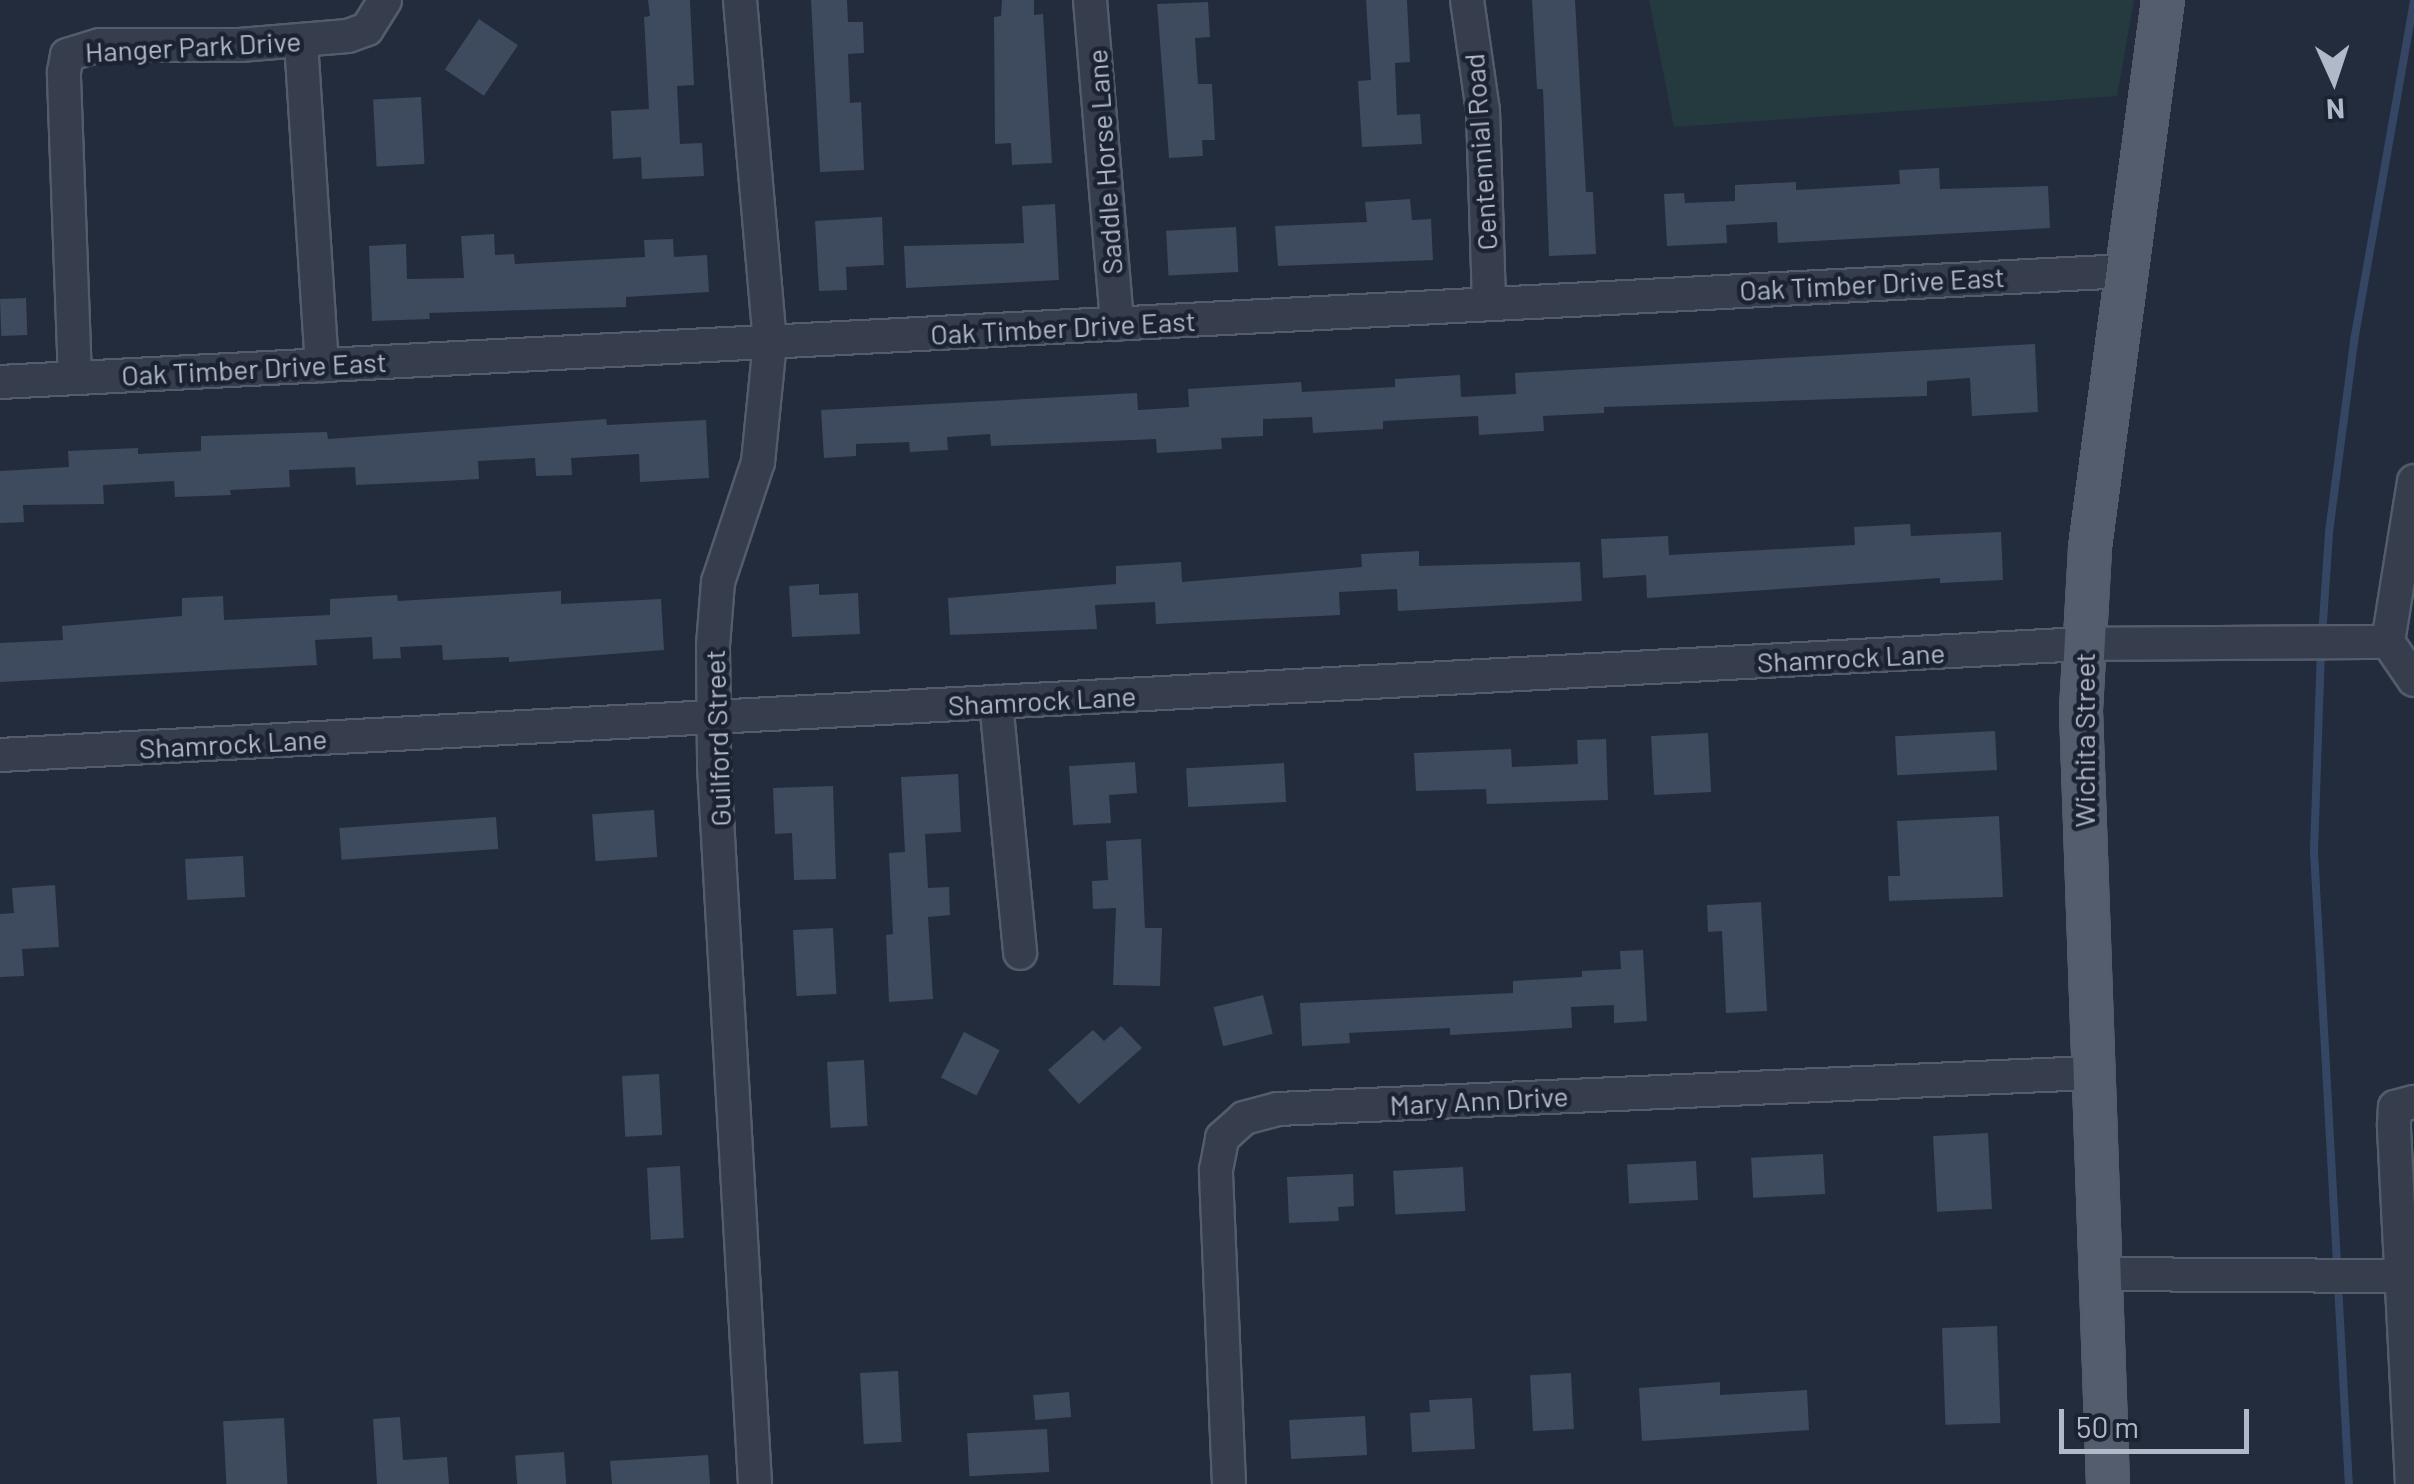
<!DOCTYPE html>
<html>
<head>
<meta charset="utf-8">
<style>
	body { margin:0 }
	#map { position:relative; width:2414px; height:1484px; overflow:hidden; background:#222c3d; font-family:Barlow,sans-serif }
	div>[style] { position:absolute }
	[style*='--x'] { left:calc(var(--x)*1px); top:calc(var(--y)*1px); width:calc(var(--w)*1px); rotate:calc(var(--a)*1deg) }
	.green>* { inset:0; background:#243a3e }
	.stream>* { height:8px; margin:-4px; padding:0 4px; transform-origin:4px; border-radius:4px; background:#354665 }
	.building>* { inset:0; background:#3e4a5d; transform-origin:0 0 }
	.roads { filter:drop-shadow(2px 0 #545c6b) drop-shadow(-2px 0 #545c6b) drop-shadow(0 2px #545c6b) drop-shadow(0 -2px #545c6b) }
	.minor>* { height:32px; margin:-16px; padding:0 16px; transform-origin:16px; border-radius:16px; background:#363e4d }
	.major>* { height:40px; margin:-20px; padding:0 20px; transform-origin:20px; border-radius:20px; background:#545d6d }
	span { translate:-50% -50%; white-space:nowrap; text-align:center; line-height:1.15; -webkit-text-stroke:9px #1b2332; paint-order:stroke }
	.street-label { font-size:28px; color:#b1b9c9 }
	.north { position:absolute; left:2284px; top:30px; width:100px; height:100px; -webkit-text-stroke:8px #1b2332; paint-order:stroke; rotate:177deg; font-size:28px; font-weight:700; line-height:40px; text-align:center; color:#b1b9c9 }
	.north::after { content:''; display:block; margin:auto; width:35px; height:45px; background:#b1b9c9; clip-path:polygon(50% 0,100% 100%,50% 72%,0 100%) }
	.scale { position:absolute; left:2059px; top:1409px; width:190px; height:45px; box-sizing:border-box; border:5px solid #b1b9c9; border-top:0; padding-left:12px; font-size:30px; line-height:35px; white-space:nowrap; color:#b1b9c9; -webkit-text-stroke:8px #1b2332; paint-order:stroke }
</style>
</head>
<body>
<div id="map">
	<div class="green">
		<i style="clip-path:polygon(1649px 0,2134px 0,2117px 96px,1674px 127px)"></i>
	</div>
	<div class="stream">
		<i style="--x:2322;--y:636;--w:104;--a:-86.1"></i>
		<i style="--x:2329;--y:532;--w:193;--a:-82.5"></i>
		<i style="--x:2354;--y:341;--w:346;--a:-80"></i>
		<i style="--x:2321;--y:650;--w:202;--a:92"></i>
		<i style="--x:2314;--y:852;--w:414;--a:86.8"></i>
		<i style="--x:2338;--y:1284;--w:200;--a:86.9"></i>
	</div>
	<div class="building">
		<i style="clip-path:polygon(648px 0,690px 0,694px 85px,677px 86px,680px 144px,702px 143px,704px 176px,642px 179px,641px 157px,613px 159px,611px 111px,649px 109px,644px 17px,650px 16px)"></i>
		<i style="clip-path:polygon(811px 0,847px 0,848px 22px,863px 22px,864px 53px,848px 54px,850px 103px,861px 102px,864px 170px,820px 172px)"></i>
		<i style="clip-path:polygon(1002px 0,1034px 0,1034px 15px,1043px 14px,1052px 163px,1012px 165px,1011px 143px,995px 144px,994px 17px,1001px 16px)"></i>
		<i style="clip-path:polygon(1366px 0,1407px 0,1410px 62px,1395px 63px,1397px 115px,1420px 114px,1422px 144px,1362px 147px,1358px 81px,1371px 80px)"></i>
		<i style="clip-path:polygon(1532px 0,1575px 0,1586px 192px,1593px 192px,1596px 254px,1549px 256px,1543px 89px,1537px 89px)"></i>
		<i style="clip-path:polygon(1208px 2px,1210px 37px,1195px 38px,1198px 84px,1212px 84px,1215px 140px,1202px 140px,1203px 156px,1169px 158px,1157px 4px)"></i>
		<i style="left:479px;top:19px;width:47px;height:61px;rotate:34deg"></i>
		<i style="left:421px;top:97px;width:67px;height:48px;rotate:87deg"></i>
		<i style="clip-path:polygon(1939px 168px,1940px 189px,2048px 186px,2050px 228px,1778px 243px,1777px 222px,1726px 225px,1727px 243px,1667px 246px,1664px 194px,1684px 193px,1685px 203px,1735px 201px,1735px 185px,1796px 182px,1796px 190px,1900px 184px,1899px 170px)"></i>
		<i style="clip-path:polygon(1410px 199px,1412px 220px,1431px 219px,1433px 260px,1278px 266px,1275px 226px,1367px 222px,1365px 202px)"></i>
		<i style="clip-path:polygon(1055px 204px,1059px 280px,906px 288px,904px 246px,1024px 243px,1022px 206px)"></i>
		<i style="clip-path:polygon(882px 217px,884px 265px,846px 267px,847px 290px,819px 291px,815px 221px)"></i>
		<i style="left:1236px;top:227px;width:45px;height:70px;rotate:87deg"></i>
		<i style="clip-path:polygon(494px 234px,495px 255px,514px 254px,515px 264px,645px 257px,644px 240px,673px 239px,674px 257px,707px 255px,709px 292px,626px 297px,626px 307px,429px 313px,430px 319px,372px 321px,369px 246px,406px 244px,407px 279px,464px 278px,461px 236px)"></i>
		<i style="left:26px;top:298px;width:37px;height:26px;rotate:88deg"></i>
		<i style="clip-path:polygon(2035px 344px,2038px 412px,1972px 416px,1970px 378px,1927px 381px,1927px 396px,1604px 407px,1604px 413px,1543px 416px,1544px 431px,1479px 435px,1478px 416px,1383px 421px,1383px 429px,1313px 433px,1312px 417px,1263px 419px,1263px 436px,1221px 438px,1222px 449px,1157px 453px,1156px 439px,991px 446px,990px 434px,947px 437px,948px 450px,910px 452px,909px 442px,856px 444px,856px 456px,824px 458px,821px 410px,1137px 393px,1138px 410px,1189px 407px,1188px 389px,1301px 382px,1302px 392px,1395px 387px,1395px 379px,1460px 375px,1461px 397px,1516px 394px,1515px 373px)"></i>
		<i style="clip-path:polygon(606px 419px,607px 425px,706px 420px,709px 478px,640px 482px,639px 454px,571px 458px,572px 475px,536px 476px,535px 458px,478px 461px,479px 479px,444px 481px,356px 485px,355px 467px,289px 470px,290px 487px,230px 490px,231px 495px,175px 497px,174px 481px,103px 485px,104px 504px,23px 505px,24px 522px,0 523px,0 471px,69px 467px,68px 451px,138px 448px,138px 454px,201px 451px,201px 436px,327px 432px,328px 439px)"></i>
		<i style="clip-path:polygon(1910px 524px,1911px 536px,2001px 532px,2003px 580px,1940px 583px,1940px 578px,1647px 598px,1646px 575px,1603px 578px,1601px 539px,1668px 536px,1669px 555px,1855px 545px,1854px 527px)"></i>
		<i style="clip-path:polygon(1419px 551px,1419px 566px,1580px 562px,1582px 601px,1398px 611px,1397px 589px,1339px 592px,1340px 615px,1156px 624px,1155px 602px,1095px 605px,1097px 629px,950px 635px,948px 598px,1116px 584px,1116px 566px,1181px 562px,1182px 582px,1362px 567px,1361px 554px)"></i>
		<i style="clip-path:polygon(819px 584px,819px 595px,858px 593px,860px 634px,792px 637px,789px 586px)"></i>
		<i style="clip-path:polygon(561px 591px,561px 604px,661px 599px,664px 650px,509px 662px,509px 657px,443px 660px,442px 645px,400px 647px,401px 658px,373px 659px,372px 637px,315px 640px,317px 665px,0 682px,0 643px,63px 640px,62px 626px,182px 616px,182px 598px,223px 596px,224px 620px,330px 615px,330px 599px,397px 595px,398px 601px)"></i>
		<i style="left:1995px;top:731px;width:39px;height:100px;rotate:87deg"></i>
		<i style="left:1708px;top:733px;width:59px;height:57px;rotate:87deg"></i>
		<i style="clip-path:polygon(1606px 739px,1608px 800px,1487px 804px,1486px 789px,1416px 791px,1414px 753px,1511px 749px,1512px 767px,1578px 764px,1577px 740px)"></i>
		<i style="clip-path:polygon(1135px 762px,1137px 793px,1109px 795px,1111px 823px,1073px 825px,1069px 766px)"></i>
		<i style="left:1284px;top:763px;width:39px;height:98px;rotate:87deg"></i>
		<i style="clip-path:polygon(958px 774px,961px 832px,925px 834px,928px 888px,949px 887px,950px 915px,928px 917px,933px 999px,889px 1002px,886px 935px,893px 934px,889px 853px,905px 852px,901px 777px)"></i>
		<i style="clip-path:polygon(833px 786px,836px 879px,794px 880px,792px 833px,775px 834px,773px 788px)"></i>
		<i style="left:654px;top:810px;width:47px;height:62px;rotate:86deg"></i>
		<i style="clip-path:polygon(1999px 816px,2003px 897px,1889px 901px,1888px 876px,1900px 876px,1897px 821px)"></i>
		<i style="left:496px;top:817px;width:32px;height:157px;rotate:86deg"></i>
		<i style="clip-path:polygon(1141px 839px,1145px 928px,1162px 928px,1160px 986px,1113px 985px,1116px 908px,1093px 909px,1092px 881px,1108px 880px,1106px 841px)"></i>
		<i style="left:243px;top:856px;width:41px;height:58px;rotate:87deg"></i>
		<i style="clip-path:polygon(55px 885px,59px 947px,22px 949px,24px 976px,0 977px,0 914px,14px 913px,12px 888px)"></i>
		<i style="clip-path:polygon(1761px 902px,1767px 1011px,1726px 1013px,1722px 931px,1708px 932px,1707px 905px)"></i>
		<i style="left:833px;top:928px;width:66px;height:40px;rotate:87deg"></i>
		<i style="clip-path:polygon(1643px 950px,1647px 1021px,1614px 1023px,1614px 1005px,1571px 1007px,1572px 1028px,1450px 1035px,1450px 1028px,1349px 1033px,1350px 1043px,1302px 1046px,1300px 1003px,1513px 993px,1513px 981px,1582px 977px,1582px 971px,1621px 969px,1620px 951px)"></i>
		<i style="left:1263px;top:995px;width:40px;height:51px;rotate:76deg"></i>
		<i style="clip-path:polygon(1121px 1026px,1142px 1048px,1079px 1104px,1048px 1070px,1093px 1030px,1104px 1041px)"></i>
		<i style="left:964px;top:1032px;width:40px;height:51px;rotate:27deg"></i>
		<i style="left:864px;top:1060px;width:66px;height:37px;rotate:87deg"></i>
		<i style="left:659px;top:1074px;width:61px;height:37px;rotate:87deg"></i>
		<i style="left:1988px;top:1133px;width:76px;height:55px;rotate:87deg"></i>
		<i style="left:1823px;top:1154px;width:40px;height:72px;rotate:87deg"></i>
		<i style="left:1696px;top:1161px;width:39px;height:69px;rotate:87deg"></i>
		<i style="left:680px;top:1166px;width:72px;height:33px;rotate:87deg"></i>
		<i style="left:1463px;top:1167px;width:44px;height:70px;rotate:87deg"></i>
		<i style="clip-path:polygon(1353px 1174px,1354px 1206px,1338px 1207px,1339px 1221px,1289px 1223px,1287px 1177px)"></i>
		<i style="left:1997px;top:1326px;width:97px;height:55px;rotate:88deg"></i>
		<i style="left:898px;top:1371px;width:71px;height:38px;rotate:87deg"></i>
		<i style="left:1571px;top:1373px;width:56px;height:41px;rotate:87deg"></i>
		<i style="clip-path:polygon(1720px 1382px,1720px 1395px,1807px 1390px,1809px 1430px,1642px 1441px,1639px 1388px)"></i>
		<i style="left:1069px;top:1392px;width:25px;height:36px;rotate:85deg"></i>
		<i style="clip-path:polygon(1472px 1398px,1475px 1449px,1412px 1452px,1410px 1413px,1430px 1412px,1429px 1400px)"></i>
		<i style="left:1365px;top:1416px;width:39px;height:76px;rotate:87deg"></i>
		<i style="clip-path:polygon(400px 1417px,403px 1460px,447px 1457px,449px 1484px,377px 1484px,373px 1419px)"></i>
		<i style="left:284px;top:1418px;width:66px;height:61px;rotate:87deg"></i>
		<i style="left:1047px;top:1429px;width:43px;height:80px;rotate:87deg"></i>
		<i style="left:564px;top:1452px;width:32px;height:49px;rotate:86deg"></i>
		<i style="clip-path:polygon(708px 1455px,710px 1484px,612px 1484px,610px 1461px)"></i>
	</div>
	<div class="roads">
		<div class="minor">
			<i style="--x:740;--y:0;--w:343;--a:85"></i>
			<i style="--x:770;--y:342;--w:121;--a:95.7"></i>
			<i style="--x:758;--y:462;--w:126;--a:108.4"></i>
			<i style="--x:718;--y:582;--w:64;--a:94.5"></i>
			<i style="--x:713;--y:646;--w:120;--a:89.5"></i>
			<i style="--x:714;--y:766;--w:719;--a:86.73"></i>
			<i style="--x:1090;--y:0;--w:325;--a:85.2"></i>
			<i style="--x:1467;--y:0;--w:112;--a:81.8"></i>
			<i style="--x:1483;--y:111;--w:193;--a:88.2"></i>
			<i style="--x:301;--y:42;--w:324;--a:86.3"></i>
			<i style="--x:75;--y:378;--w:306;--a:-92.1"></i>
			<i style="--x:64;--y:72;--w:17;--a:-80"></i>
			<i style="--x:67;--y:55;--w:34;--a:-17"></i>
			<i style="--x:100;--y:45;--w:140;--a:0"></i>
			<i style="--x:240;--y:45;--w:108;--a:-4.8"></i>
			<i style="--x:348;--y:36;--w:20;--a:-20"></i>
			<i style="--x:367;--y:29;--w:34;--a:-58"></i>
			<i style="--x:0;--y:382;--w:2129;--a:-2.99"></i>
			<i style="--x:2388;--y:642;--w:163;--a:-80.8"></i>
			<i style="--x:996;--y:702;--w:252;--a:84.5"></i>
			<i style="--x:0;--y:755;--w:2087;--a:-3.05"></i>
			<i style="--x:2084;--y:644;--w:304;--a:-0.4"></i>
			<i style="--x:2388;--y:642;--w:46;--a:55.6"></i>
			<i style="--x:2099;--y:1274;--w:315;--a:0.4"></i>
			<i style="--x:1229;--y:1484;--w:314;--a:-92.4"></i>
			<i style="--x:1216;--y:1170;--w:33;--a:-79"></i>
			<i style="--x:1222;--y:1138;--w:30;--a:-42"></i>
			<i style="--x:1244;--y:1118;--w:35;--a:-15"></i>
			<i style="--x:1278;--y:1109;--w:813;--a:-2.54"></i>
			<i style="--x:2412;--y:1484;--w:360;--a:-92.9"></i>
			<i style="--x:2394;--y:1124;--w:17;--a:-87"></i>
			<i style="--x:2395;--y:1107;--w:20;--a:-15"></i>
		</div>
		<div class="major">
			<i style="--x:2108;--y:1484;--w:774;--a:-92"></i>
			<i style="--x:2081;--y:710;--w:163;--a:-86.8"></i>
			<i style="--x:2090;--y:547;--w:552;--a:-82.4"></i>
		</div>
	</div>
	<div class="street-label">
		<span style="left:193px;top:46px;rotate:-3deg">Hanger Park Drive</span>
		<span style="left:1480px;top:152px;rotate:-94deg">Centennial Road</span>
		<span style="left:1104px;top:162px;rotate:-94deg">Saddle Horse Lane</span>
		<span style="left:1872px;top:283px;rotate:-3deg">Oak Timber Drive East</span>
		<span style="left:1063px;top:327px;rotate:-3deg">Oak Timber Drive East</span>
		<span style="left:254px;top:368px;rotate:-3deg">Oak Timber Drive East</span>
		<span style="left:1851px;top:657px;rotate:-3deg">Shamrock Lane</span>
		<span style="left:1042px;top:700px;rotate:-3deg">Shamrock Lane</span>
		<span style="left:717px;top:738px;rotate:-92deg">Guilford Street</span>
		<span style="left:2084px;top:740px;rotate:-90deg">Wichita Street</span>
		<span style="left:233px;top:743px;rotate:-3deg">Shamrock Lane</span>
		<span style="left:1479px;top:1100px;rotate:-3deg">Mary Ann Drive</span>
	</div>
	<div class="north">N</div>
	<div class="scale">50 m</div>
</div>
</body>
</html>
